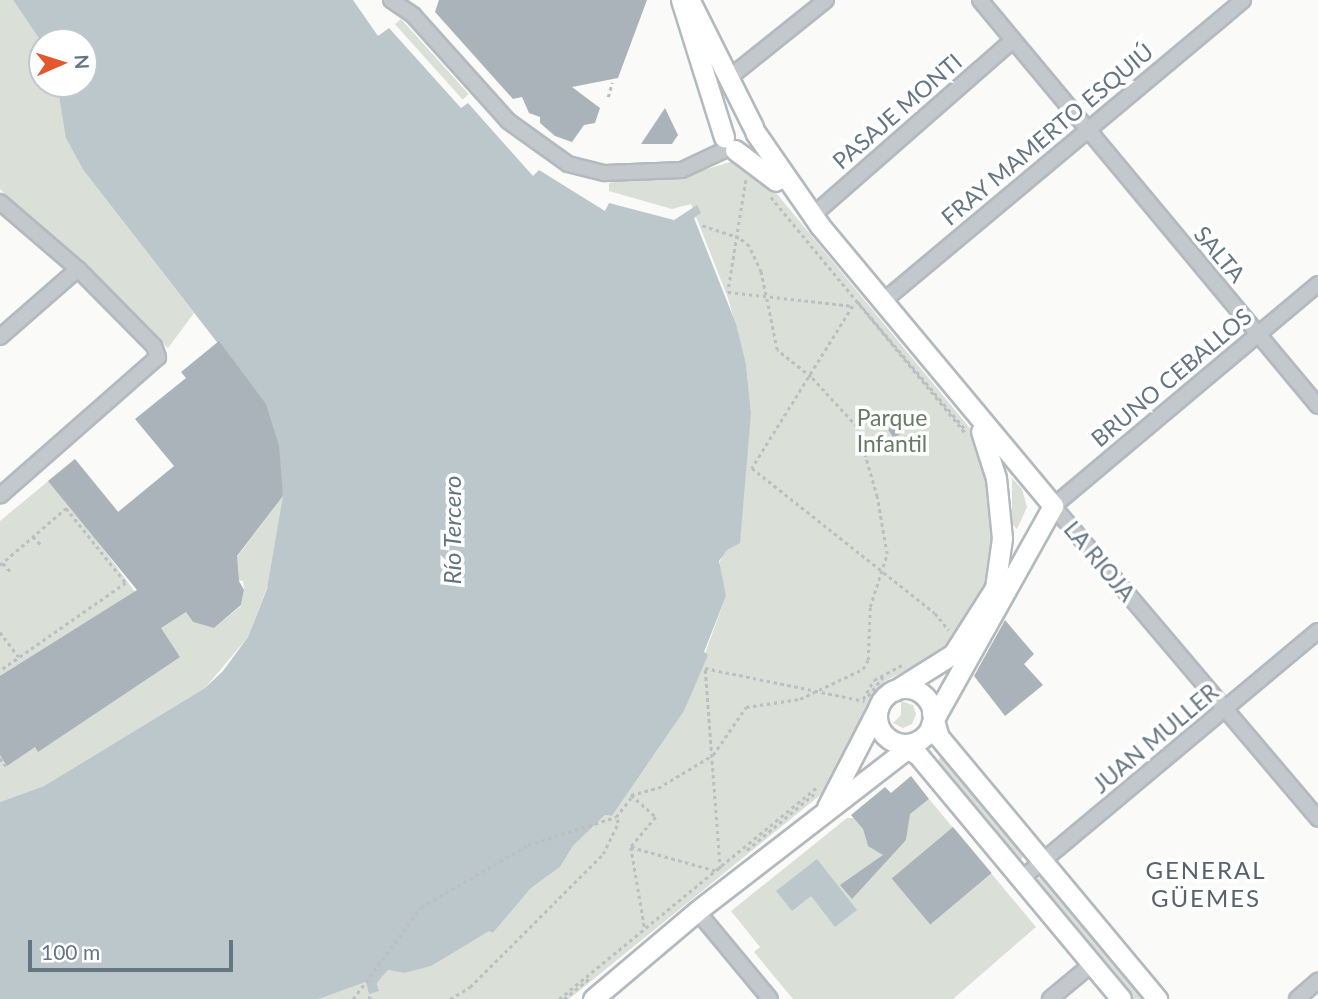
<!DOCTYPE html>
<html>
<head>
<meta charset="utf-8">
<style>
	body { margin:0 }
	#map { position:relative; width:1318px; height:999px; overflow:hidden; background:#fafaf8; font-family:Lato,sans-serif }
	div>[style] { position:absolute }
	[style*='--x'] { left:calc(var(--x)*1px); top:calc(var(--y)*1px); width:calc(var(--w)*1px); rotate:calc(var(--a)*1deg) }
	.green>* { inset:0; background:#dadfd7; transform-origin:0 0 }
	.water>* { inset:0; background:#bbc7cb }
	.building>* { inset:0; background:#aab3b9; transform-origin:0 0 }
	.path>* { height:2.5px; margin-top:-1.25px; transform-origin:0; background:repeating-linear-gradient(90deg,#bbbfc2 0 3.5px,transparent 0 7px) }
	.roads { filter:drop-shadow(2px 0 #b3babf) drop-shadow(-2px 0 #b3babf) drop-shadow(0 2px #b3babf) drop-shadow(0 -2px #b3babf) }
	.street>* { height:14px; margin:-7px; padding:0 7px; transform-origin:7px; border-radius:7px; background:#c3c8cc }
	.secondary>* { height:19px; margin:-9.5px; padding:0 9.5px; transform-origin:9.5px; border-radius:9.5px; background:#fff }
	.secondary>.ring { margin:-9.5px; padding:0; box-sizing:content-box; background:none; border:19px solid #fff; border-radius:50% }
	span { translate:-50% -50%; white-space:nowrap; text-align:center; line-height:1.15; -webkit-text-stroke:7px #fff; paint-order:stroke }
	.street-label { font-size:23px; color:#657683 }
	.park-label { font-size:23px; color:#687a64 }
	.water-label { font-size:24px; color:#60757c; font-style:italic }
	.neighbourhood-label { font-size:24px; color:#57646e; letter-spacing:2px }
	.north { position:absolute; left:28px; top:28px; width:70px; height:70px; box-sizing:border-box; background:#fff; border:2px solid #c1c8cd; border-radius:50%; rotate:87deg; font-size:19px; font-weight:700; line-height:28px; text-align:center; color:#657683 }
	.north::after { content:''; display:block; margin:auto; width:24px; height:32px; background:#e4572e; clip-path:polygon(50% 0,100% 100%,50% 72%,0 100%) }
	.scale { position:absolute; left:28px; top:940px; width:205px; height:32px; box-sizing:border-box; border:4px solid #657683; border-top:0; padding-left:9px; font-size:21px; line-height:24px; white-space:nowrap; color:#657683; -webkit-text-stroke:5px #fff; paint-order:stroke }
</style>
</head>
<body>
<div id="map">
	<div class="green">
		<i style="clip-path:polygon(0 0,13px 0,42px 43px,42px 84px,57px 84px,64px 122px,84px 171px,194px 313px,168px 348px,0 189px)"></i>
		<i style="left:401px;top:19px;width:101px;height:8px;rotate:48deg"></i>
		<i style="clip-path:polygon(737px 160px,764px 178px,978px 438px,984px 450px,997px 566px,947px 650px,885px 681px,874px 693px,824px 792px,569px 999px,319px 999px,366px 982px,379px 990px,377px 983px,388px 970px,404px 973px,489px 930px,493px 933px,531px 888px,560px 867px,573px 846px,605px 815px,612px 816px,684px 711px,726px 596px,718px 568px,723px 553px,734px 545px,751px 413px,746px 364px,728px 298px,691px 204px,672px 209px,609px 191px,609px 183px,633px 178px,671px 180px)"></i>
		<i style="clip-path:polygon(75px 459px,125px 520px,99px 543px,161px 627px,186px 612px,193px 622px,214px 628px,241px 606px,244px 590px,243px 581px,235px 580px,237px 557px,283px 496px,275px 567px,248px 637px,205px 688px,44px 786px,0 802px,0 521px)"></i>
		<i style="clip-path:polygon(1012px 478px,1022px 489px,1027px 507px,1017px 529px,1012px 524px)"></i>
		<i style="clip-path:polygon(901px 701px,913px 705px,916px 714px,912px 724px,903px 728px,893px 723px,901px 715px)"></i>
		<i style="clip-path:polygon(940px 756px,1024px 852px,1022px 859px,1017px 860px,937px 765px)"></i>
		<i style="clip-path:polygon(929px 799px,1036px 927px,953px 999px,793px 999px,754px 952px,760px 947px,731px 911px,847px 818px,854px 818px,863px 829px,868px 846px,906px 840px,908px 815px)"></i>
		<i style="clip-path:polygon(1044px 876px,1148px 999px,1133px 999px,1037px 885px,1038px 878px)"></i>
	</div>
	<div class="water">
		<i style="clip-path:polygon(13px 0,353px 0,378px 36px,389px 28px,461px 108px,468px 103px,533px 176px,539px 170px,605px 211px,609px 203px,674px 220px,697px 205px,701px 213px,694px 218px,736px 324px,746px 364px,751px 413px,740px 543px,727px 550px,719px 561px,726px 596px,704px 652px,708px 655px,684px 711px,612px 816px,605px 815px,573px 846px,560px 867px,531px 888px,493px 933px,489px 931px,431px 966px,404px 973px,388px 970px,377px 983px,379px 991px,369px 994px,366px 982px,319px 999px,0 999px,0 802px,44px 786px,205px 688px,223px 671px,248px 637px,267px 589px,283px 496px,265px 404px,84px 171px,66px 138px,57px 84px,84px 84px,84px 42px,42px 43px)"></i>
		<i style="clip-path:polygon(817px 859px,857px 910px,835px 927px,811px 896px,792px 911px,776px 891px)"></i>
	</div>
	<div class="building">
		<i style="clip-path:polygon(439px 0,647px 0,618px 78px,572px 87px,600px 108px,595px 123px,584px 125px,572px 142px,555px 136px,540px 123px,540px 117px,529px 113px,522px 97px,513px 99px,435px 12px)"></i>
		<i style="clip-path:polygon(665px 108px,678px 135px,672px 144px,641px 144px)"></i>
		<i style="clip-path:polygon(219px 341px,266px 404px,279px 446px,283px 496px,237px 556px,239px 581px,244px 590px,241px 605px,214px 628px,193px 622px,186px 612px,161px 628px,180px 657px,38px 752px,35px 747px,7px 766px,0 755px,0 676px,137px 590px,48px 481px,75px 459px,118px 512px,174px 466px,135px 419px,186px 378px,181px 372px)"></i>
		<i style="left:896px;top:420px;width:14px;height:12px;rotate:56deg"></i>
		<i style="clip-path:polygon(1005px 620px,1034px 654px,1024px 664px,1043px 685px,1005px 716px,974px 676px)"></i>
		<i style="clip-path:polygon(911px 776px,929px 799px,910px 814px,906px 840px,852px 899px,840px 885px,883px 855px,868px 846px,863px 829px,851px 815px,885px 787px,891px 793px)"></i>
		<i style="left:953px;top:827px;width:60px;height:80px;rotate:50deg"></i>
	</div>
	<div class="path">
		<i style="--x:608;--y:97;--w:15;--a:-74"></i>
		<i style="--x:746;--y:180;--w:113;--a:99.1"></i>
		<i style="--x:728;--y:292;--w:126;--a:6.4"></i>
		<i style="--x:853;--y:306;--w:191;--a:121.9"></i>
		<i style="--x:752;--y:468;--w:233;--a:38.4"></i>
		<i style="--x:935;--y:613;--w:22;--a:51"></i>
		<i style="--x:771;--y:197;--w:305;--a:50.5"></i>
		<i style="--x:858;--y:302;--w:165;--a:49.9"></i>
		<i style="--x:33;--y:536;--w:13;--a:48"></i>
		<i style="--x:3;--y:563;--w:11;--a:49"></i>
		<i style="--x:0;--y:565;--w:87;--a:-40.8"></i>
		<i style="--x:66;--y:508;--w:96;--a:51.3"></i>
		<i style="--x:126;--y:583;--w:154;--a:145.1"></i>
		<i style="--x:0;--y:632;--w:31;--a:53"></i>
		<i style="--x:868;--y:696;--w:24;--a:-52"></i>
		<i style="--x:863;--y:699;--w:22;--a:-60"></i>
		<i style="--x:874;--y:680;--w:32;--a:-28"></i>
		<i style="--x:0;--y:758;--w:10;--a:53"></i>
		<i style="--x:631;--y:795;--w:28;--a:-15"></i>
		<i style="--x:658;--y:788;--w:64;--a:-31"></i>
		<i style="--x:713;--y:755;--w:58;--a:-55.5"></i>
		<i style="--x:746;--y:707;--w:55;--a:-8.4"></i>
		<i style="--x:800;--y:699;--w:70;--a:-25.5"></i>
		<i style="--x:863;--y:669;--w:10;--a:-61"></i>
		<i style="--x:868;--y:660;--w:53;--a:-87.8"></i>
		<i style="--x:870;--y:607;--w:56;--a:-72.2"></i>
		<i style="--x:887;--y:554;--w:58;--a:-100"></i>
		<i style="--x:877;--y:497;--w:73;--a:-105.9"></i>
		<i style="--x:857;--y:427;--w:68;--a:-132.6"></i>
		<i style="--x:811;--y:377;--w:43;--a:-141.5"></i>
		<i style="--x:777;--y:350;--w:80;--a:-101.6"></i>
		<i style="--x:761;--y:272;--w:29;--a:-115"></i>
		<i style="--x:749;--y:246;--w:13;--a:-141"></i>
		<i style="--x:739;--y:238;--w:41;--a:-161.6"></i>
		<i style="--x:631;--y:795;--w:33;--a:41"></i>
		<i style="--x:656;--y:817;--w:39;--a:130"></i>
		<i style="--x:631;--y:847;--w:89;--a:15.6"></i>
		<i style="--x:631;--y:847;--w:84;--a:80.4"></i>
		<i style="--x:747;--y:850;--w:87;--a:-39.9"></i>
		<i style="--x:720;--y:869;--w:202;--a:-94.3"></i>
		<i style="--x:705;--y:668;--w:163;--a:11.7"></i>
		<i style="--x:368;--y:997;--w:6;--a:18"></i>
		<i style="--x:353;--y:999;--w:114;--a:-53.5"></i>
		<i style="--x:421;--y:907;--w:124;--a:-30.1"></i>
		<i style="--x:528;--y:845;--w:92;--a:-17.7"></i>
		<i style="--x:616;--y:817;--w:24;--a:-52"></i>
		<i style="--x:450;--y:999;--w:23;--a:-31"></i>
		<i style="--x:470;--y:987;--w:188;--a:-45"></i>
		<i style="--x:603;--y:854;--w:34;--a:-64"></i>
		<i style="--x:618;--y:823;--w:6;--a:-108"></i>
		<i style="--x:559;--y:999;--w:335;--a:-39.4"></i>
		<i style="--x:564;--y:999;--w:33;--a:-39"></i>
	</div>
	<div class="roads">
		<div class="street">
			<i style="--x:391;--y:0;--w:27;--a:34"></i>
			<i style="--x:413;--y:15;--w:142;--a:48.1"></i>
			<i style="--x:508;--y:121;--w:74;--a:35.6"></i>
			<i style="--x:568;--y:164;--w:38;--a:14"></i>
			<i style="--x:605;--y:173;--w:77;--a:-2.2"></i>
			<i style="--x:682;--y:170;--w:52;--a:-25.1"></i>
			<i style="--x:980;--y:0;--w:528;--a:50.22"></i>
			<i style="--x:730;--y:77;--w:123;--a:-38.7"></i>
			<i style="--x:0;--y:202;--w:103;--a:40.7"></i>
			<i style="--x:78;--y:269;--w:108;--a:45.4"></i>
			<i style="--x:154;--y:346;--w:12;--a:70"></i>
			<i style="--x:158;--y:357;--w:210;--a:138.7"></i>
			<i style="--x:812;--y:216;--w:267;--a:-41.2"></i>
			<i style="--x:1318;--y:284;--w:346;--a:140"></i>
			<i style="--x:1053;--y:506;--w:410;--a:49.7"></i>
			<i style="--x:881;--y:303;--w:472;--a:-39.9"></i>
			<i style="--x:0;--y:337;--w:103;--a:-41.1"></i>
			<i style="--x:1020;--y:880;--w:388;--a:-39.9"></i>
			<i style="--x:697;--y:911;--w:114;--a:50.3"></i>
			<i style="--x:1050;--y:999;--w:55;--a:-39.8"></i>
			<i style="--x:1297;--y:999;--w:28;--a:-41"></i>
		</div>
		<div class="secondary">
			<i style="--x:681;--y:0;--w:144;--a:72.6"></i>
			<i style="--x:691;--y:3;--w:139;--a:63.4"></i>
			<i style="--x:755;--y:132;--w:114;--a:55.3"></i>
			<i style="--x:820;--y:226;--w:364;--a:50.2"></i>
			<i style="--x:1053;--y:506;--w:250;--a:119.2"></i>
			<i style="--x:735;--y:150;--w:51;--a:37.1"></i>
			<i class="ring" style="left:877px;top:688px;width:37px;height:37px"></i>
			<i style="--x:894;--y:691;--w:70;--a:-32.1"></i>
			<i style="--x:953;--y:654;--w:78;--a:-57.5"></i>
			<i style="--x:995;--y:588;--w:50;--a:-82"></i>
			<i style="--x:1002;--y:538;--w:60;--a:-95.7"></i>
			<i style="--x:996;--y:478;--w:49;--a:-107.7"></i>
			<i style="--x:932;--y:713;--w:25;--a:74"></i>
			<i style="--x:939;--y:737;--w:341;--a:50.2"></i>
			<i style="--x:900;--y:744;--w:21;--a:31"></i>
			<i style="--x:918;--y:755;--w:317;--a:50.2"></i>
			<i style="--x:827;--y:807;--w:111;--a:-62.7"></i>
			<i style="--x:593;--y:999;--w:136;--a:-40.2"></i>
			<i style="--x:697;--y:911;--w:278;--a:-37.7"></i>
		</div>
	</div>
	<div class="street-label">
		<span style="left:897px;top:111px;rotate:-41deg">PASAJE MONTI</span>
		<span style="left:1047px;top:134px;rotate:-40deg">FRAY MAMERTO ESQUIÚ</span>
		<span style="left:1220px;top:254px;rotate:50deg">SALTA</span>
		<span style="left:1171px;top:377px;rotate:-40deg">BRUNO CEBALLOS</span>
		<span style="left:1100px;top:561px;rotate:50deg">LA RIOJA</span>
		<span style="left:1155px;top:738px;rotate:-40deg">JUAN MULLER</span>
	</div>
	<div class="park-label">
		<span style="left:892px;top:430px">Parque<br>Infantil</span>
	</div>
	<div class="water-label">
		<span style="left:452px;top:530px;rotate:-90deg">Río Tercero</span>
	</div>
	<div class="neighbourhood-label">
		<span style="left:1206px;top:884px">GENERAL<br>GÜEMES</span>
	</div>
	<div class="north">N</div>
	<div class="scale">100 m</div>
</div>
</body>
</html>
